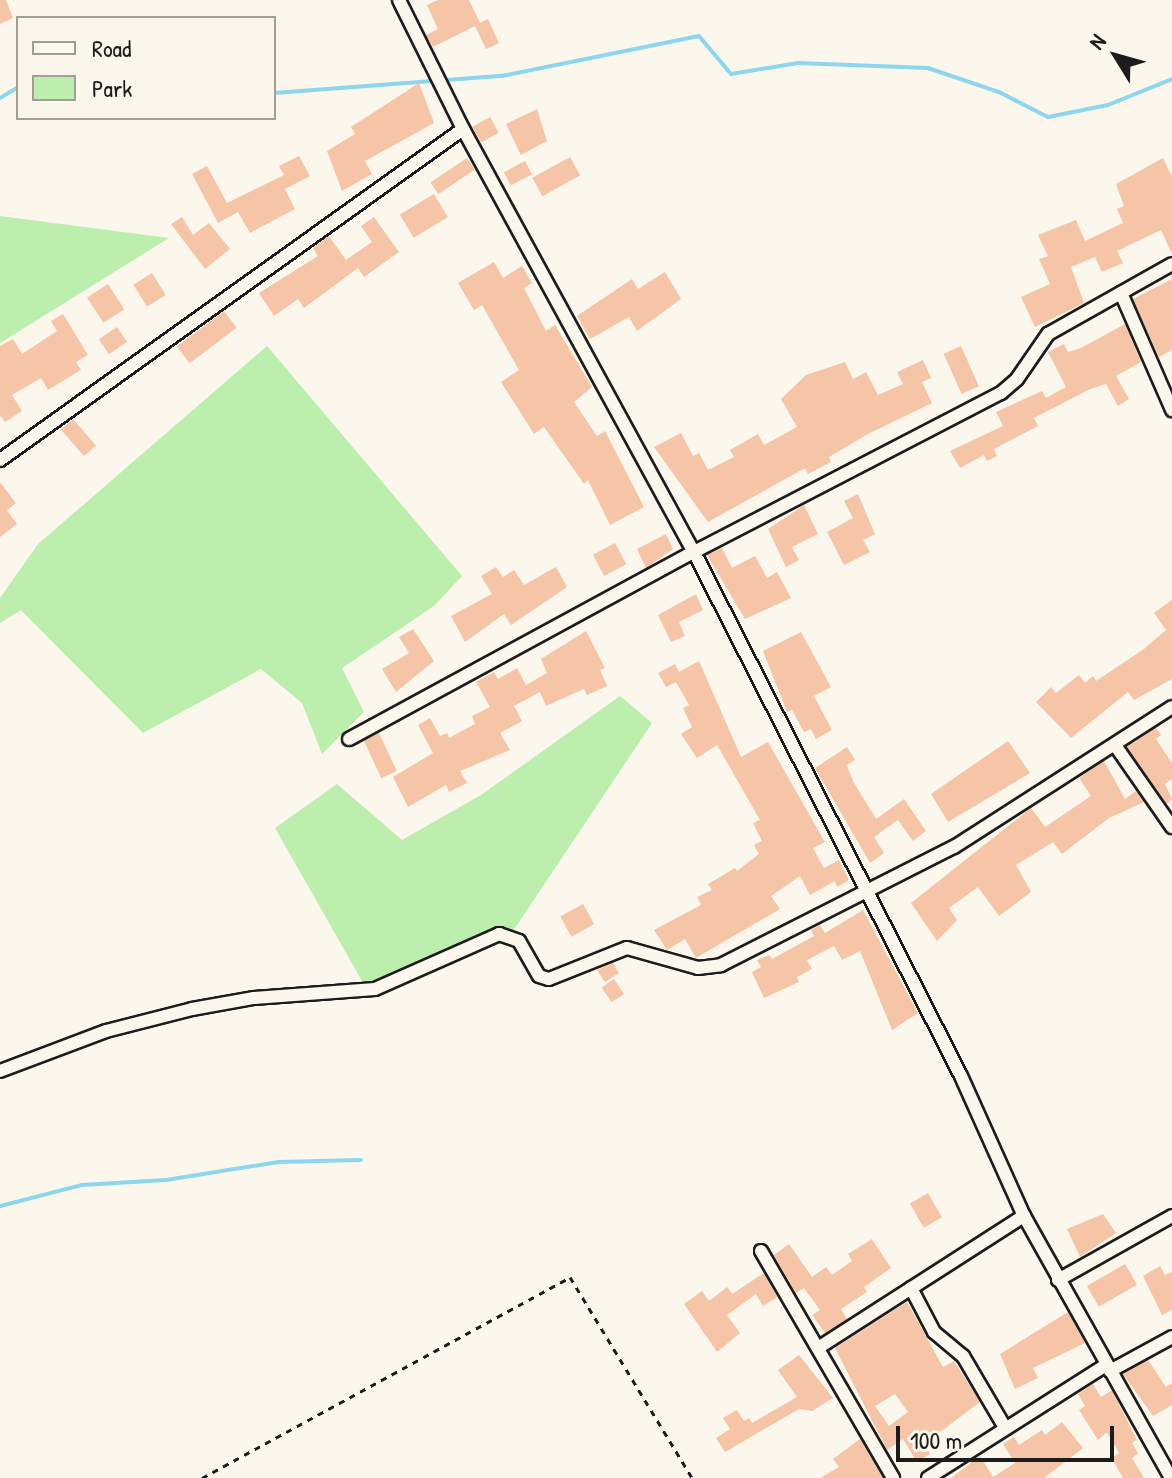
<!DOCTYPE html>
<html>
<head>
<meta charset="utf-8">
<style>
	body { margin:0 }
	#map { position:relative; width:1172px; height:1478px; overflow:hidden; background:#fbf7ec; font-family:"Patrick Hand",sans-serif }
	div>[style] { position:absolute }
	[style*='--x'] { left:calc(var(--x)*1px); top:calc(var(--y)*1px); width:calc(var(--w)*1px); rotate:calc(var(--a)*1deg) }
	.green>* { inset:0; background:#bceeae }
	.stream>* { height:4px; margin:-2px; padding:0 2px; transform-origin:2px; border-radius:2px; background:#8ed5f0 }
	.building>* { inset:0; background:#f6c4a6; transform-origin:0 0 }
	.path>* { height:3px; margin-top:-1.5px; transform-origin:0; background:repeating-linear-gradient(90deg,#1c1c1c 0 6px,transparent 0 12px) }
	.roads { filter:drop-shadow(2px 0 #1c1c1c) drop-shadow(-2px 0 #1c1c1c) drop-shadow(0 2px #1c1c1c) drop-shadow(0 -2px #1c1c1c) }
	.minor>* { height:12px; margin:-6px; padding:0 6px; transform-origin:6px; border-radius:6px; background:#fbf7ec }
	span { translate:-50% -50%; white-space:nowrap; text-align:center; line-height:1.15; -webkit-text-stroke:8px #fbf7ec; paint-order:stroke }
	.legend { position:absolute; left:16px; top:16px; width:260px; height:104px; box-sizing:border-box; background:#fbf7ec; border:2px solid #a29f99; margin:0; padding:10px 14px; list-style:none; font-size:24px; color:#1c1c1c }
	.legend li { display:flex; align-items:center; gap:16px; height:40px }
	.legend b { width:40px; border:2px solid #a29f99 }
	.north { position:absolute; left:1076px; top:16px; width:80px; height:80px; -webkit-text-stroke:6px #fbf7ec; paint-order:stroke; rotate:307deg; font-size:22px; font-weight:700; line-height:32px; text-align:center; color:#1c1c1c }
	.north::after { content:''; display:block; margin:auto; width:28px; height:36px; background:#1c1c1c; clip-path:polygon(50% 0,100% 100%,50% 72%,0 100%) }
	.scale { position:absolute; left:896px; top:1426px; width:218px; height:36px; box-sizing:border-box; border:4px solid #1c1c1c; border-top:0; padding-left:10px; font-size:24px; line-height:28px; white-space:nowrap; color:#1c1c1c; -webkit-text-stroke:6px #fbf7ec; paint-order:stroke }
</style>
</head>
<body>
<div id="map">
	<div class="green">
		<i style="clip-path:polygon(0 216px,169px 238px,0 343px)"></i>
		<i style="clip-path:polygon(267px 346px,462px 576px,434px 606px,342px 668px,364px 712px,322px 754px,302px 703px,261px 669px,143px 733px,21px 610px,0 623px,0 598px,38px 544px)"></i>
		<i style="clip-path:polygon(620px 696px,652px 723px,509px 937px,366px 988px,275px 828px,337px 784px,402px 840px,481px 795px)"></i>
	</div>
	<div class="stream">
		<i style="--x:274;--y:93;--w:229;--a:-4.3"></i>
		<i style="--x:502;--y:76;--w:201;--a:-11.5"></i>
		<i style="--x:699;--y:36;--w:50;--a:49.9"></i>
		<i style="--x:731;--y:74;--w:68;--a:-9.3"></i>
		<i style="--x:798;--y:63;--w:130;--a:2.2"></i>
		<i style="--x:928;--y:68;--w:75;--a:18.7"></i>
		<i style="--x:999;--y:92;--w:55;--a:27"></i>
		<i style="--x:1048;--y:117;--w:61;--a:-11.3"></i>
		<i style="--x:1108;--y:105;--w:69;--a:-22.1"></i>
		<i style="--x:0;--y:98;--w:21;--a:-31"></i>
		<i style="--x:0;--y:1206;--w:85;--a:-14.4"></i>
		<i style="--x:82;--y:1185;--w:84;--a:-3.4"></i>
		<i style="--x:166;--y:1180;--w:114;--a:-9.1"></i>
		<i style="--x:279;--y:1162;--w:82;--a:-1.4"></i>
	</div>
	<div class="building">
		<i style="clip-path:polygon(0 0,6px 0,13px 18px,0 24px)"></i>
		<i style="clip-path:polygon(438px 0,469px 0,480px 23px,488px 19px,499px 43px,486px 49px,475px 26px,433px 47px,426px 35px,438px 29px,427px 5px)"></i>
		<i style="clip-path:polygon(419px 83px,434px 123px,365px 161px,372px 174px,342px 191px,327px 151px,355px 134px,351px 127px)"></i>
		<i style="clip-path:polygon(537px 109px,547px 141px,521px 155px,506px 124px)"></i>
		<i style="left:490px;top:117px;width:18px;height:20px;rotate:61deg"></i>
		<i style="clip-path:polygon(299px 156px,310px 176px,285px 189px,295px 209px,250px 233px,238px 212px,218px 223px,192px 174px,207px 166px,227px 203px,284px 175px,279px 166px)"></i>
		<i style="left:570px;top:157px;width:21px;height:43px;rotate:61deg"></i>
		<i style="left:467px;top:158px;width:14px;height:44px;rotate:56deg"></i>
		<i style="clip-path:polygon(1163px 158px,1172px 177px,1172px 254px,1161px 230px,1117px 251px,1123px 263px,1102px 272px,1095px 257px,1071px 267px,1084px 303px,1035px 327px,1021px 297px,1050px 284px,1039px 259px,1048px 256px,1038px 235px,1076px 220px,1085px 241px,1123px 223px,1117px 209px,1124px 206px,1116px 184px)"></i>
		<i style="left:525px;top:161px;width:15px;height:24px;rotate:62deg"></i>
		<i style="left:434px;top:194px;width:27px;height:40px;rotate:59deg"></i>
		<i style="clip-path:polygon(182px 217px,193px 235px,209px 223px,230px 249px,205px 269px,171px 224px)"></i>
		<i style="clip-path:polygon(374px 217px,399px 252px,364px 277px,358px 268px,304px 308px,298px 299px,274px 316px,259px 293px,318px 256px,313px 248px,329px 236px,346px 260px,372px 242px,361px 226px)"></i>
		<i style="clip-path:polygon(494px 262px,503px 278px,522px 266px,532px 283px,524px 288px,546px 331px,555px 325px,592px 387px,574px 402px,597px 436px,605px 431px,644px 507px,610px 525px,588px 480px,584px 484px,544px 427px,534px 434px,501px 382px,519px 370px,482px 305px,474px 310px,458px 283px)"></i>
		<i style="clip-path:polygon(665px 272px,681px 299px,637px 331px,629px 317px,590px 339px,577px 316px,632px 279px,638px 289px)"></i>
		<i style="left:152px;top:273px;width:26px;height:22px;rotate:58deg"></i>
		<i style="clip-path:polygon(1172px 279px,1172px 350px,1159px 357px,1133px 299px)"></i>
		<i style="left:108px;top:284px;width:30px;height:25px;rotate:57deg"></i>
		<i style="left:224px;top:311px;width:21px;height:59px;rotate:53deg"></i>
		<i style="clip-path:polygon(63px 314px,88px 355px,76px 362px,81px 370px,48px 390px,41px 378px,12px 395px,22px 411px,5px 422px,0 415px,0 346px,13px 339px,22px 354px,57px 331px,51px 321px)"></i>
		<i style="clip-path:polygon(1125px 324px,1141px 362px,1116px 376px,1129px 399px,1118px 406px,1106px 384px,1090px 389px,1034px 418px,1038px 426px,994px 449px,997px 456px,987px 461px,984px 455px,960px 468px,950px 451px,1003px 426px,996px 412px,1042px 391px,1046px 398px,1066px 387px,1048px 352px,1064px 344px,1068px 352px,1081px 348px)"></i>
		<i style="left:117px;top:327px;width:18px;height:22px;rotate:56deg"></i>
		<i style="left:961px;top:346px;width:44px;height:19px;rotate:66deg"></i>
		<i style="clip-path:polygon(923px 360px,931px 378px,922px 382px,932px 403px,868px 434px,829px 457px,831px 462px,808px 474px,805px 468px,708px 522px,654px 447px,681px 433px,693px 456px,699px 453px,708px 470px,734px 457px,730px 450px,758px 434px,764px 445px,797px 427px,781px 399px,806px 375px,845px 362px,853px 379px,866px 372px,878px 395px,903px 384px,897px 372px)"></i>
		<i style="left:73px;top:419px;width:35px;height:16px;rotate:49deg"></i>
		<i style="clip-path:polygon(0 482px,16px 503px,7px 510px,17px 524px,0 537px)"></i>
		<i style="clip-path:polygon(858px 494px,875px 534px,863px 540px,870px 552px,844px 565px,827px 532px,853px 518px,844px 501px)"></i>
		<i style="clip-path:polygon(804px 505px,818px 534px,792px 547px,799px 560px,786px 567px,768px 529px)"></i>
		<i style="clip-path:polygon(666px 534px,673px 549px,646px 568px,637px 549px)"></i>
		<i style="left:615px;top:543px;width:24px;height:25px;rotate:62deg"></i>
		<i style="clip-path:polygon(722px 548px,732px 568px,755px 556px,767px 578px,777px 572px,791px 598px,745px 619px,707px 555px)"></i>
		<i style="clip-path:polygon(496px 567px,503px 577px,514px 570px,524px 585px,556px 567px,567px 587px,511px 625px,504px 614px,465px 642px,451px 616px,492px 594px,481px 576px)"></i>
		<i style="clip-path:polygon(696px 594px,703px 610px,679px 622px,685px 636px,671px 642px,658px 615px)"></i>
		<i style="clip-path:polygon(1172px 600px,1172px 679px,1134px 700px,1128px 692px,1071px 738px,1036px 702px,1051px 687px,1056px 693px,1079px 675px,1085px 683px,1093px 676px,1096px 681px,1144px 649px,1166px 630px,1154px 613px)"></i>
		<i style="clip-path:polygon(413px 629px,434px 661px,396px 692px,382px 669px,409px 653px,399px 637px)"></i>
		<i style="clip-path:polygon(586px 631px,605px 668px,600px 670px,607px 686px,587px 695px,584px 689px,546px 706px,540px 692px,514px 706px,522px 721px,500px 733px,510px 750px,460px 771px,467px 783px,449px 792px,446px 785px,408px 807px,393px 777px,433px 753px,418px 725px,430px 718px,440px 736px,447px 733px,449px 738px,475px 724px,472px 716px,490px 707px,476px 682px,494px 672px,498px 679px,517px 668px,526px 685px,547px 673px,541px 659px)"></i>
		<i style="clip-path:polygon(801px 632px,831px 687px,814px 696px,832px 730px,816px 739px,811px 729px,804px 732px,792px 710px,787px 712px,763px 651px)"></i>
		<i style="clip-path:polygon(699px 661px,741px 757px,768px 742px,825px 842px,813px 848px,824px 868px,839px 860px,849px 880px,837px 887px,835px 881px,810px 895px,800px 876px,771px 896px,780px 909px,696px 958px,685px 939px,667px 950px,654px 930px,701px 905px,697px 897px,712px 890px,708px 884px,735px 868px,737px 871px,759px 854px,754px 845px,762px 841px,753px 823px,760px 820px,717px 745px,697px 758px,681px 734px,692px 727px,683px 708px,689px 705px,676px 682px,666px 687px,658px 673px,675px 664px,679px 672px)"></i>
		<i style="clip-path:polygon(1156px 728px,1161px 735px,1156px 739px,1172px 763px,1172px 779px,1165px 784px,1172px 799px,1167px 804px,1127px 747px)"></i>
		<i style="left:379px;top:733px;width:42px;height:17px;rotate:65deg"></i>
		<i style="clip-path:polygon(1008px 741px,1030px 773px,948px 822px,931px 794px)"></i>
		<i style="clip-path:polygon(847px 747px,855px 760px,847px 765px,853px 781px,876px 819px,904px 799px,926px 831px,913px 841px,898px 820px,874px 837px,884px 853px,870px 863px,815px 768px)"></i>
		<i style="clip-path:polygon(1104px 761px,1125px 799px,1136px 791px,1144px 802px,1109px 818px,1062px 854px,1053px 842px,1016px 865px,1031px 892px,999px 916px,978px 887px,949px 908px,957px 920px,937px 941px,911px 903px,1031px 808px,1045px 827px,1091px 796px,1079px 778px)"></i>
		<i style="left:583px;top:904px;width:23px;height:26px;rotate:61deg"></i>
		<i style="clip-path:polygon(863px 910px,918px 1013px,892px 1030px,860px 951px,842px 960px,834px 946px,807px 960px,812px 969px,797px 977px,799px 982px,764px 998px,752px 972px,761px 967px,757px 960px,769px 955px,772px 959px,814px 936px,811px 930px,820px 925px,825px 933px)"></i>
		<i style="clip-path:polygon(613px 963px,619px 973px,605px 982px,597px 970px)"></i>
		<i style="left:614px;top:979px;width:18px;height:15px;rotate:56deg"></i>
		<i style="left:928px;top:1193px;width:28px;height:21px;rotate:60deg"></i>
		<i style="clip-path:polygon(1103px 1214px,1116px 1233px,1080px 1257px,1067px 1229px)"></i>
		<i style="clip-path:polygon(872px 1239px,891px 1268px,864px 1287px,867px 1292px,841px 1309px,847px 1319px,825px 1333px,812px 1315px,820px 1310px,804px 1288px,796px 1293px,774px 1255px,789px 1244px,812px 1277px,826px 1267px,832px 1275px,852px 1261px,848px 1254px)"></i>
		<i style="left:1125px;top:1264px;width:24px;height:44px;rotate:60deg"></i>
		<i style="clip-path:polygon(1160px 1266px,1165px 1275px,1172px 1272px,1172px 1310px,1162px 1315px,1143px 1276px)"></i>
		<i style="clip-path:polygon(764px 1273px,777px 1297px,763px 1306px,756px 1294px,727px 1315px,740px 1333px,717px 1352px,684px 1304px,702px 1291px,709px 1301px,727px 1287px,732px 1294px)"></i>
		<i style="clip-path:polygon(evenodd,907px 1302px,943px 1367px,954px 1361px,980px 1402px,924px 1444px,930px 1454px,917px 1462px,903px 1439px,887px 1450px,835px 1348px,907px 1302px,895px 1394px,908px 1412px,889px 1426px,875px 1406px,895px 1394px)"></i>
		<i style="clip-path:polygon(1068px 1312px,1085px 1343px,1033px 1368px,1038px 1378px,1015px 1389px,1000px 1354px)"></i>
		<i style="clip-path:polygon(799px 1355px,833px 1398px,812px 1411px,799px 1409px,725px 1452px,716px 1438px,730px 1429px,723px 1418px,737px 1410px,744px 1421px,749px 1418px,752px 1423px,797px 1397px,778px 1370px)"></i>
		<i style="clip-path:polygon(1148px 1360px,1166px 1387px,1172px 1383px,1172px 1405px,1153px 1416px,1123px 1374px)"></i>
		<i style="clip-path:polygon(1093px 1384px,1101px 1397px,1112px 1390px,1137px 1440px,1132px 1443px,1138px 1453px,1132px 1458px,1144px 1478px,1123px 1478px,1112px 1458px,1119px 1453px,1107px 1432px,1098px 1440px,1079px 1410px,1085px 1406px,1078px 1394px)"></i>
		<i style="clip-path:polygon(1062px 1422px,1083px 1448px,1044px 1478px,951px 1478px,980px 1456px,993px 1477px,1015px 1463px,1003px 1444px,1014px 1437px,1019px 1445px,1042px 1430px,1045px 1435px)"></i>
		<i style="clip-path:polygon(860px 1439px,883px 1478px,820px 1478px,839px 1467px,833px 1459px)"></i>
	</div>
	<div class="path">
		<i style="--x:202;--y:1478;--w:419;--a:-28.6"></i>
		<i style="--x:570;--y:1277;--w:235;--a:58.7"></i>
	</div>
	<div class="roads">
		<div class="minor">
			<i style="--x:399;--y:0;--w:144;--a:63.6"></i>
			<i style="--x:463;--y:129;--w:482;--a:61.4"></i>
			<i style="--x:694;--y:552;--w:588;--a:63"></i>
			<i style="--x:961;--y:1076;--w:154;--a:65.8"></i>
			<i style="--x:1024;--y:1216;--w:300;--a:60.7"></i>
			<i style="--x:1121;--y:293;--w:128;--a:66.4"></i>
			<i style="--x:0;--y:460;--w:569;--a:-35.56"></i>
			<i style="--x:349;--y:739;--w:392;--a:-28.5"></i>
			<i style="--x:694;--y:552;--w:346;--a:-27.4"></i>
			<i style="--x:1001;--y:393;--w:21;--a:-41"></i>
			<i style="--x:1017;--y:379;--w:55;--a:-55.4"></i>
			<i style="--x:1048;--y:334;--w:142;--a:-29.4"></i>
			<i style="--x:1115;--y:745;--w:100;--a:55.2"></i>
			<i style="--x:0;--y:1071;--w:113;--a:-20.7"></i>
			<i style="--x:106;--y:1031;--w:89;--a:-14.3"></i>
			<i style="--x:192;--y:1009;--w:63;--a:-10.1"></i>
			<i style="--x:254;--y:998;--w:121;--a:-4.3"></i>
			<i style="--x:375;--y:989;--w:136;--a:-23.9"></i>
			<i style="--x:499;--y:934;--w:21;--a:19"></i>
			<i style="--x:519;--y:941;--w:40;--a:60.3"></i>
			<i style="--x:539;--y:976;--w:10;--a:17"></i>
			<i style="--x:549;--y:979;--w:84;--a:-21.7"></i>
			<i style="--x:627;--y:948;--w:74;--a:15.7"></i>
			<i style="--x:698;--y:968;--w:23;--a:-7"></i>
			<i style="--x:721;--y:965;--w:261;--a:-26.9"></i>
			<i style="--x:954;--y:847;--w:259;--a:-32.7"></i>
			<i style="--x:761;--y:1251;--w:263;--a:59.8"></i>
			<i style="--x:1058;--y:1280;--w:131;--a:-29.3"></i>
			<i style="--x:911;--y:1288;--w:50;--a:62.4"></i>
			<i style="--x:934;--y:1332;--w:38;--a:40"></i>
			<i style="--x:963;--y:1356;--w:81;--a:59.6"></i>
			<i style="--x:818;--y:1348;--w:245;--a:-32.7"></i>
			<i style="--x:1110;--y:1371;--w:71;--a:-28.7"></i>
			<i style="--x:928;--y:1478;--w:211;--a:-32.4"></i>
		</div>
	</div>
	<ul class="legend">
	<li><b style="height:10px;background:#fbf7ec"></b>Road</li>
	<li><b style="height:22px;background:#bceeae"></b>Park</li>
	</ul>
	<div class="north">N</div>
	<div class="scale">100 m</div>
</div>
</body>
</html>
